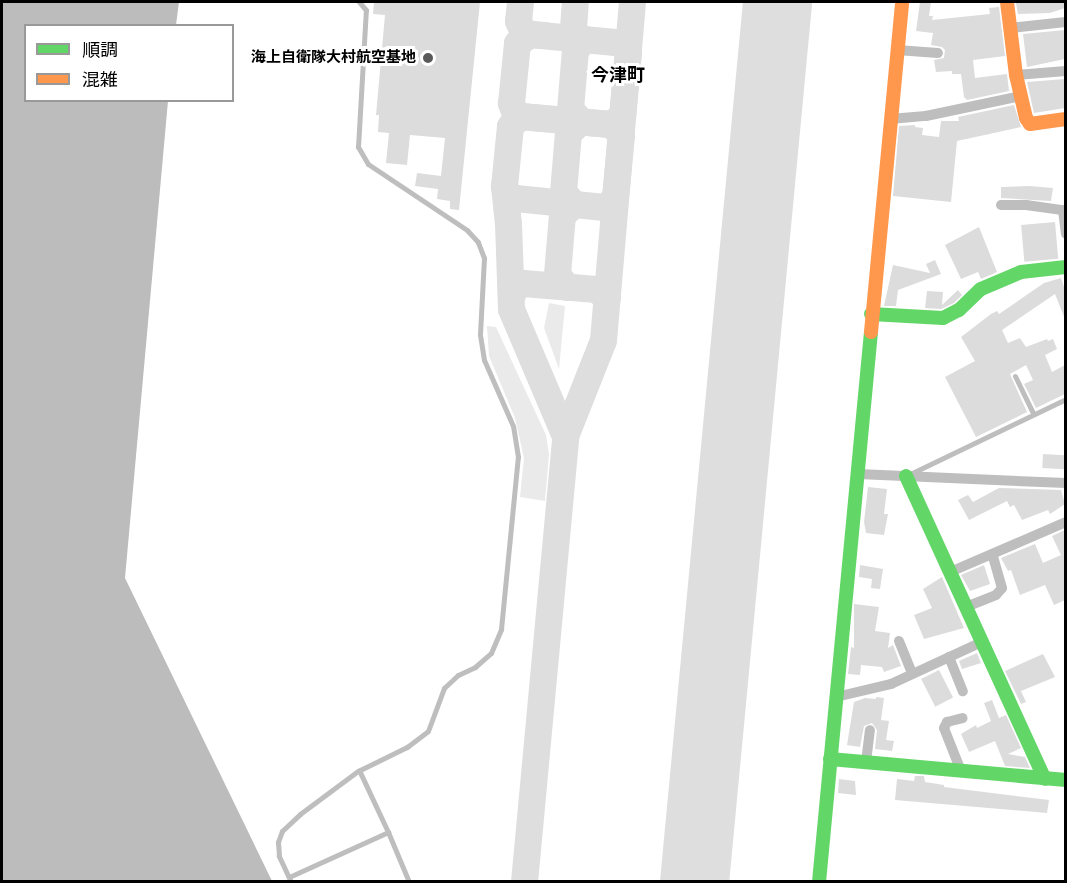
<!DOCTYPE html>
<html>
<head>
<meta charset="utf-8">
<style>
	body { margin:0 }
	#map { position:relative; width:1067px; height:883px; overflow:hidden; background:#fff; font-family:"Source Sans 3","Noto Sans JP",sans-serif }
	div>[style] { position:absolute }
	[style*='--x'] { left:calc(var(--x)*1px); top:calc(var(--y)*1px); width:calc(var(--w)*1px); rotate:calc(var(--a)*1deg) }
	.green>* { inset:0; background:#eaeaea }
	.water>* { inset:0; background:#bcbcbc }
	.taxiway>* { height:27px; margin:-13.5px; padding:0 13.5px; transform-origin:13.5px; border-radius:13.5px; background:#dedede }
	.runway>* { height:69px; margin:-34.5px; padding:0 34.5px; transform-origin:34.5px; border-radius:34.5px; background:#dedede }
	.building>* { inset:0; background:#dcdcdc; transform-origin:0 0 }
	.lane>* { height:5px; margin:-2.5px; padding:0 2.5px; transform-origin:2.5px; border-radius:2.5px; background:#bebebe }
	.street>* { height:10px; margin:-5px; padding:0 5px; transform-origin:5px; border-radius:5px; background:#bebebe }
	.fast>* { height:14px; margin:-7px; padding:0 7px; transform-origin:7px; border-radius:7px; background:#63d668 }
	.slow>* { height:14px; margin:-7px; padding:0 7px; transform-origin:7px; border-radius:7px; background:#ff974d }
	.dots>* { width:16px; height:16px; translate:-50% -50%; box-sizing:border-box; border:3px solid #fff; border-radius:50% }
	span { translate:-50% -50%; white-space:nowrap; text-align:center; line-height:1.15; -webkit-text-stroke:6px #fff; paint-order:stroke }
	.poi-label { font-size:15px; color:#000; font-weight:700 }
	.right { translate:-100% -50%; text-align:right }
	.quarter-label { font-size:18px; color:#000; font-weight:700 }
	.frame { position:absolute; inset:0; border:3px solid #000; pointer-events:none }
	.legend { position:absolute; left:24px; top:24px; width:210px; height:78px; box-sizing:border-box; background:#fff; border:2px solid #999; margin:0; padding:8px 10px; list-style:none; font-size:18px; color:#000 }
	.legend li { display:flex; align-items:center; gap:12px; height:30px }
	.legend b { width:30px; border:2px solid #999 }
</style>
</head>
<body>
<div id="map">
	<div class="green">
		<i style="clip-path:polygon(549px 303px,565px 306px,559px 369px,544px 328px)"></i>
		<i style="clip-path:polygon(487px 326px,496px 327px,546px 435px,549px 454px,545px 501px,520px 497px,524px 458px,515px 418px,489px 356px)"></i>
	</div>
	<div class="water">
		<i style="clip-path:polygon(2px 2px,179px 2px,176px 25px,26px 26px,26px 100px,168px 101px,125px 578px,272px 881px,2px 881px)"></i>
	</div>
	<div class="taxiway">
		<i style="--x:520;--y:2;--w:19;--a:96"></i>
		<i style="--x:518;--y:21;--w:10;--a:66"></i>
		<i style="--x:522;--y:30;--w:9;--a:27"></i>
		<i style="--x:530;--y:34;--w:14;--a:4"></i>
		<i style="--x:530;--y:34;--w:85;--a:5.4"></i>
		<i style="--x:615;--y:42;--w:9;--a:21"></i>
		<i style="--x:623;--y:45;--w:9;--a:58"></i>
		<i style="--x:628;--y:53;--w:63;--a:95.4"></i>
		<i style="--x:622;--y:116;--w:14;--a:146"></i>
		<i style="--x:610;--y:124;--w:90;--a:-174.9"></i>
		<i style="--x:520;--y:116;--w:8;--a:-140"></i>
		<i style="--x:514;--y:111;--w:9;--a:-111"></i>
		<i style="--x:511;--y:103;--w:60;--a:-84.3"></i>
		<i style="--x:517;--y:43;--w:16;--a:-35"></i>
		<i style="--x:520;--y:116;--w:90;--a:5.1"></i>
		<i style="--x:610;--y:124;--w:6;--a:39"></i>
		<i style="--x:615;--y:128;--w:9;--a:49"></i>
		<i style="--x:621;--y:135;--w:61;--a:95.6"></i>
		<i style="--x:615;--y:196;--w:10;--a:127"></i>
		<i style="--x:609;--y:204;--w:6;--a:149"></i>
		<i style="--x:604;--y:207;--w:89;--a:-174.2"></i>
		<i style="--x:515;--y:198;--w:9;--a:-153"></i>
		<i style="--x:507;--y:194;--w:9;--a:-111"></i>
		<i style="--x:504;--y:186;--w:60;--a:-84.3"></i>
		<i style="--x:510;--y:126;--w:14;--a:-45"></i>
		<i style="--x:504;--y:186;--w:37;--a:84"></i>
		<i style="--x:508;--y:223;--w:86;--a:88"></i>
		<i style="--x:511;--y:309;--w:138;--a:67"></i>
		<i style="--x:567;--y:287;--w:16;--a:-128"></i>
		<i style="--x:557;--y:274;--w:59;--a:-85.2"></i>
		<i style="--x:562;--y:215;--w:16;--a:-43"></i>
		<i style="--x:574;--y:204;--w:16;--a:-133"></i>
		<i style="--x:563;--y:192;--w:59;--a:-85.2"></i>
		<i style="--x:568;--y:133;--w:18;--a:-43"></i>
		<i style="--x:581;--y:121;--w:16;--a:-133"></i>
		<i style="--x:570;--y:109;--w:59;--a:-85.2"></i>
		<i style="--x:575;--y:50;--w:14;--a:-51"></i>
		<i style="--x:584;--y:39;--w:6;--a:-162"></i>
		<i style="--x:578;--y:37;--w:10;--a:-119"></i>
		<i style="--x:573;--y:28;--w:26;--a:-86"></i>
		<i style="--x:512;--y:294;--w:9;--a:-63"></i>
		<i style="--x:516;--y:286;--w:8;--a:-23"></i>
		<i style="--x:523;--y:283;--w:73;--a:4.7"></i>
		<i style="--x:596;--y:289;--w:14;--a:39"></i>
		<i style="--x:524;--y:882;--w:448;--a:-84.7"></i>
		<i style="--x:565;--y:436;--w:103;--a:-68.4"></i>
		<i style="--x:603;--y:340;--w:339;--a:-85.1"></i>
	</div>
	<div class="runway">
		<i style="--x:694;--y:882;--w:884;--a:-84.61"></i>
	</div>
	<div class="building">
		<i style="clip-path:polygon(374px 2px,480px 2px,459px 210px,450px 209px,450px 201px,437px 199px,438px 189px,415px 186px,417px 173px,441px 176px,445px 138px,410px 135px,407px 165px,386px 163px,389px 133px,378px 132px,379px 115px,376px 115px,385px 15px,373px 14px)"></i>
		<i style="clip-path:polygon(920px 2px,931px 2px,929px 16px,933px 16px,932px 20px,990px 14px,989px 8px,999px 7px,1005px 56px,973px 60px,975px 78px,1007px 74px,1009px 91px,967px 100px,964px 97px,961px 74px,952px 74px,952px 71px,936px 72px,934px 60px,944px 58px,945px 50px,942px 47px,931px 45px,933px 33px,916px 31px)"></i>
		<i style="clip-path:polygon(1065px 2px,1065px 8px,1050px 13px,1018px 14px,1016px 3px)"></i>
		<i style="clip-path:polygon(1065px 30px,1065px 59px,1027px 67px,1023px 34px)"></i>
		<i style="clip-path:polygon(1065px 79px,1065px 108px,1034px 113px,1027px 82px)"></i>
		<i style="clip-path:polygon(1014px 105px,1021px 127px,957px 141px,951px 202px,893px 196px,899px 126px,915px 125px,915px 127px,923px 128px,922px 135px,939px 137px,941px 121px,959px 121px,958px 117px)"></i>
		<i style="clip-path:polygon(1029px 186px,1053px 188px,1051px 201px,1001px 198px,1001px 187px)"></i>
		<i style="left:1055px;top:222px;width:37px;height:34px;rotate:85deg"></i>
		<i style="clip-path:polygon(979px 227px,997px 272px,981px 279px,978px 272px,961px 279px,945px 245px)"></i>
		<i style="clip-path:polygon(935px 260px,941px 274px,898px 290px,896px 306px,884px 306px,893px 265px,930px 273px,926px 264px)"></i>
		<i style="clip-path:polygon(1061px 278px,1065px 290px,1065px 319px,1055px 294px,1002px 330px,1008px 343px,1020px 338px,1026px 347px,1047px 339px,1048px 341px,1053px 339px,1057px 349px,1045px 355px,1052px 372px,1065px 365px,1065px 394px,1036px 408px,1024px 384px,1033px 380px,1026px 365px,1010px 374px,1027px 412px,976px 437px,945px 377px,975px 361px,961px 337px,991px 314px,997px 311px,999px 314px,1044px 283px)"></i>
		<i style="clip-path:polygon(958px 290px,962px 295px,954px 303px,941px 309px,925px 308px,927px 291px,943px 292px,942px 305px)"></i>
		<i style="left:1043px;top:454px;width:22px;height:14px;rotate:3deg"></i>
		<i style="clip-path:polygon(868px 487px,887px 489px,884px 514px,888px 514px,884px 535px,866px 533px,864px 522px)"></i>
		<i style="clip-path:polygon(999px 488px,1061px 490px,1065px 504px,1050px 514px,1048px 510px,1022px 520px,1014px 505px,1010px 507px,1007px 501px,969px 520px,958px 500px,968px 495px,973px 502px)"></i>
		<i style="clip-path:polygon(1065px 530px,1065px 600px,1054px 605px,1045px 585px,1020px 595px,1011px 570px,1008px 571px,1001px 558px,1035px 544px,1043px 563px,1061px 555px,1052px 536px)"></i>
		<i style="clip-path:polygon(860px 565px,883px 569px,880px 589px,871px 588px,872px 579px,859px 577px)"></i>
		<i style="clip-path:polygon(984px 565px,990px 584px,970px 591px,961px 575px)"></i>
		<i style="clip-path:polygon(942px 577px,964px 628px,924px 639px,914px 615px,932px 608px,923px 589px)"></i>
		<i style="clip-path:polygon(854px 604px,879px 607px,875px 631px,890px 633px,888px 648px,893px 645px,901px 666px,884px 672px,882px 667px,861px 665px,860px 675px,848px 674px,851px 647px,854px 648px)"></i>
		<i style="clip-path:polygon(977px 653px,981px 663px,962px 669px,959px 661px)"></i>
		<i style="clip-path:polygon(1043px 654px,1055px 677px,1021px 691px,1026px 702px,1021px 704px,1005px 671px)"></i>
		<i style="left:939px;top:670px;width:31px;height:20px;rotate:63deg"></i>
		<i style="clip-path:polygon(876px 697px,884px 698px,881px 720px,889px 721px,886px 740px,894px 741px,892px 751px,875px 749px,877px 730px,872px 723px,864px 726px,860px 747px,847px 745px,854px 702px,865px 698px,876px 699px)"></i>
		<i style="clip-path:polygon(992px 700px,999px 718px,1006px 715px,1021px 748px,1008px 754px,1025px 757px,1030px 768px,1005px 766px,995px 741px,969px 752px,961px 734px,976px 725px,977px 728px,991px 721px,984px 703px)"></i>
		<i style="clip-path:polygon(915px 776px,924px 776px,925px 782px,944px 785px,944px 787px,1049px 800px,1047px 813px,895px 800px,897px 779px,914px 781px)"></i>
		<i style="clip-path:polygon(839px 779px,855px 781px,856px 795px,838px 793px)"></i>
	</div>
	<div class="lane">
		<i style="--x:1015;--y:376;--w:41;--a:64.1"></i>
		<i style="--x:910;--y:474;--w:173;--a:-25.7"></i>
		<i style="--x:388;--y:832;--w:54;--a:67.2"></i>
		<i style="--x:289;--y:877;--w:109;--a:-24.4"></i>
		<i style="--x:388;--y:832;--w:68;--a:-115.1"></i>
		<i style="--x:291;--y:882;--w:29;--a:-115"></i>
		<i style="--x:279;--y:856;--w:14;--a:-94"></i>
		<i style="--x:278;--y:842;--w:12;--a:-70"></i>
		<i style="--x:282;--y:831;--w:25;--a:-43"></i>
		<i style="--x:300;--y:814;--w:72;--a:-36.6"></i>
		<i style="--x:358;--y:771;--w:55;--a:-26.1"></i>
		<i style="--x:407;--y:747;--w:26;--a:-37"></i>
		<i style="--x:428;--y:731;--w:46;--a:-69.6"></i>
		<i style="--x:444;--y:688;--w:19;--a:-43"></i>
		<i style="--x:458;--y:675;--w:19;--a:-25"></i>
		<i style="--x:475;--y:667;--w:21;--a:-41"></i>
		<i style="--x:491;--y:653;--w:26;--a:-67"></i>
		<i style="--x:501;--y:629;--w:173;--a:-84.4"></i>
		<i style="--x:518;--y:457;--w:31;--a:-99"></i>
		<i style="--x:513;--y:426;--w:72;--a:-113.7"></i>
		<i style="--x:484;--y:360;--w:26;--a:-99"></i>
		<i style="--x:480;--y:334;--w:76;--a:-87"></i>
		<i style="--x:484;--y:258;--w:17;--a:-111"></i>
		<i style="--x:478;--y:242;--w:16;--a:-133"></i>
		<i style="--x:467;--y:230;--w:119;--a:-146.3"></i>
		<i style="--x:368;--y:164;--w:20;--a:-120"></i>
		<i style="--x:358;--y:147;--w:137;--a:-86.7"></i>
		<i style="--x:366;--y:10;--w:11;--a:-131"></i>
	</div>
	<div class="street">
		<i style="--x:1010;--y:28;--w:56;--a:-6.1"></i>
		<i style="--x:897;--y:50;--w:41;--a:4.2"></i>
		<i style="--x:1016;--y:75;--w:50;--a:-4.6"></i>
		<i style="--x:890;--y:119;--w:36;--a:-5"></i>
		<i style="--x:926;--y:116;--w:97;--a:-11.9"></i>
		<i style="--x:1001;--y:205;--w:25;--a:0"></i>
		<i style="--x:1026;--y:205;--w:37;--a:8"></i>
		<i style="--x:1063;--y:210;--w:24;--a:83"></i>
		<i style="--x:858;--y:474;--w:208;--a:2.5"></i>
		<i style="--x:950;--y:572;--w:126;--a:-23.3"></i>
		<i style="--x:966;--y:607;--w:32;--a:-22"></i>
		<i style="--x:996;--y:595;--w:9;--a:-49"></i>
		<i style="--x:1002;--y:588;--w:35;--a:-106"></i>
		<i style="--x:899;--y:641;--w:35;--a:68"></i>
		<i style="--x:949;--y:657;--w:37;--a:68"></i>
		<i style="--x:836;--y:697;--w:57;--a:-13.3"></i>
		<i style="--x:891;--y:684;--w:100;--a:-24.8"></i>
		<i style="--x:866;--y:762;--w:32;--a:-83"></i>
		<i style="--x:961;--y:771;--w:46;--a:-111.6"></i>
		<i style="--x:944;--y:728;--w:7;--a:-63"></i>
		<i style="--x:947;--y:722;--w:16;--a:-14"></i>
	</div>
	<div class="fast">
		<i style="--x:871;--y:314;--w:72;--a:3.2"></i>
		<i style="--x:943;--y:318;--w:18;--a:-27"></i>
		<i style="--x:959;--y:310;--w:30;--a:-44"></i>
		<i style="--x:981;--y:289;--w:43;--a:-23"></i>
		<i style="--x:1021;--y:272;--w:45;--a:-6.3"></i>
		<i style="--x:906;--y:476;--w:333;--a:65.4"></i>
		<i style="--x:830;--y:759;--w:237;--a:5.1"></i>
		<i style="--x:819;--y:882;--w:552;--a:-84.6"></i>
	</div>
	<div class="slow">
		<i style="--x:1007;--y:2;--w:74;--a:83"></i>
		<i style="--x:1016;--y:75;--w:44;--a:76.9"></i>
		<i style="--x:1026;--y:118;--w:7;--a:56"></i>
		<i style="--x:1030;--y:124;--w:36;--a:-8"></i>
		<i style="--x:871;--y:332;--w:331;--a:-84.6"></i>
	</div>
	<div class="dots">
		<i style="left:428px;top:58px;background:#595959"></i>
	</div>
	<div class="poi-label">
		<span class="right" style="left:416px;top:58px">海上自衛隊大村航空基地</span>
	</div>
	<div class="quarter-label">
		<span style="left:618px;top:76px">今津町</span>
	</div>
	<div class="frame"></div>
	<ul class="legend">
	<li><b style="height:8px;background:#63d668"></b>順調</li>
	<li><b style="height:8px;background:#ff974d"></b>混雑</li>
	</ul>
</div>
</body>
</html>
